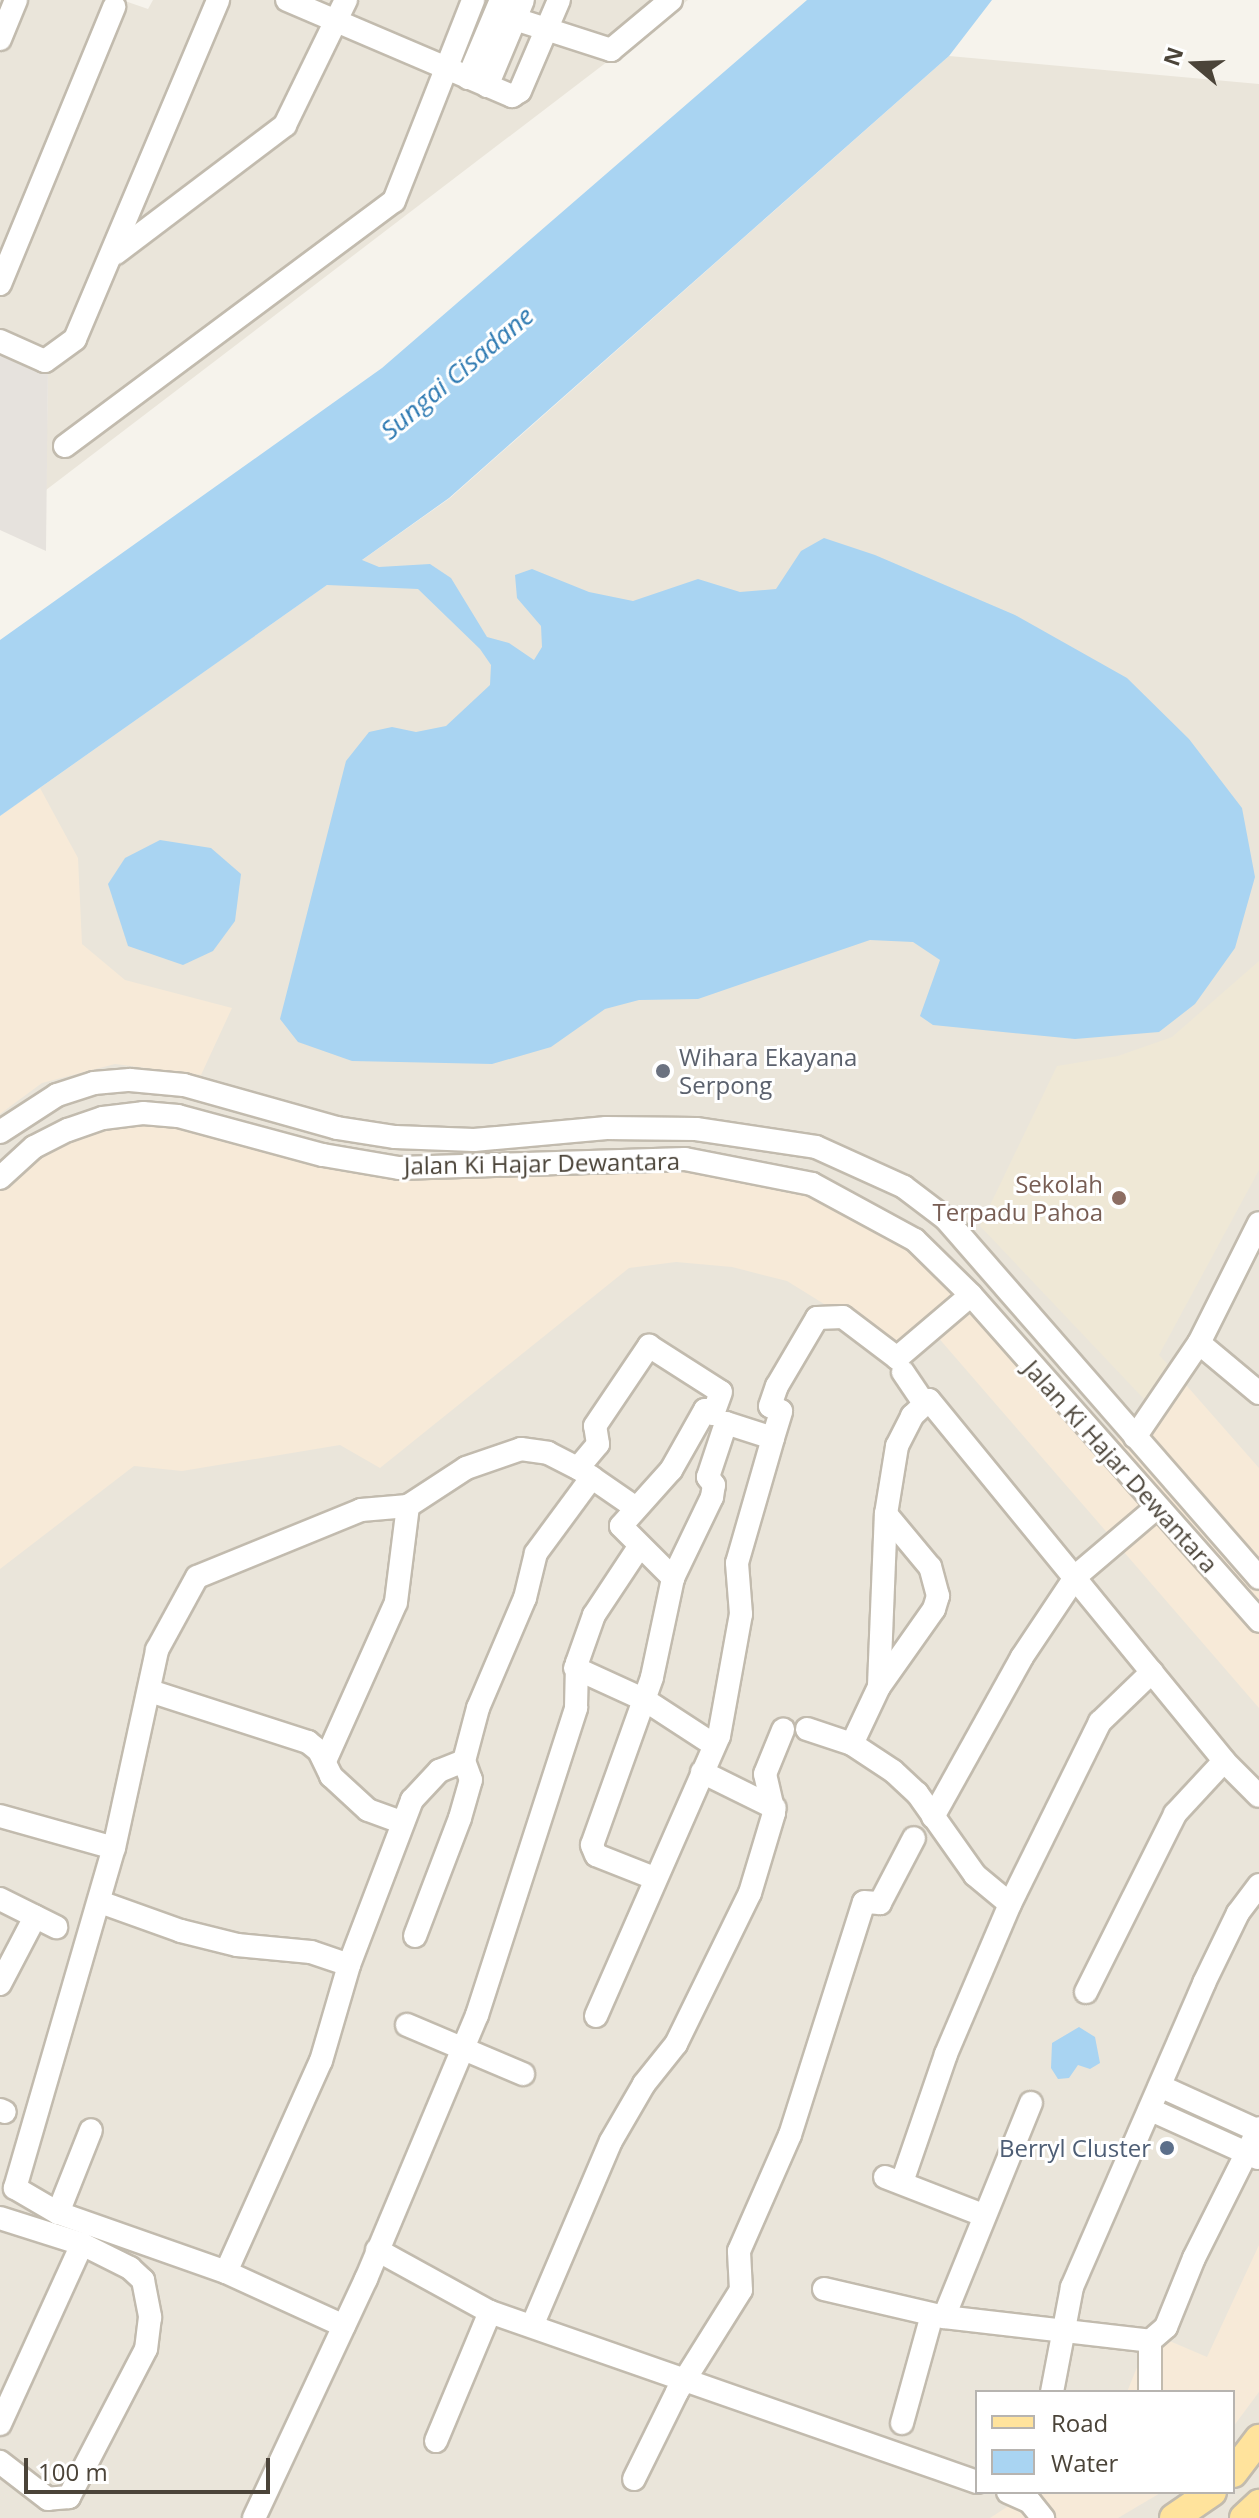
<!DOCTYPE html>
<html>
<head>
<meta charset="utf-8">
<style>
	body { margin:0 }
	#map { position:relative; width:1259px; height:2518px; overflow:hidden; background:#f6f3ec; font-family:"Open Sans",sans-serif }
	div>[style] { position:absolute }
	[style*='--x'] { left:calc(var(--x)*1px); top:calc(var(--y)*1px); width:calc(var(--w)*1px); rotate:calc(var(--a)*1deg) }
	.residential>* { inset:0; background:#eae5da }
	.commercial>* { inset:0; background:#f7ead8 }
	.industrial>* { inset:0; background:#e6e2dd }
	.education>* { inset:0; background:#efe8d6 }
	.water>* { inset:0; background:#a9d4f2 }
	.roads { filter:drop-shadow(2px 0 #c2bbae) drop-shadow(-2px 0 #c2bbae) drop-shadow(0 2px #c2bbae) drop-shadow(0 -2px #c2bbae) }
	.minor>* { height:22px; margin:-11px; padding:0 11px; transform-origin:11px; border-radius:11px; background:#fff }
	.major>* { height:28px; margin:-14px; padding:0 14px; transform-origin:14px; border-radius:14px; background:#ffe39c }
	.dots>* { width:22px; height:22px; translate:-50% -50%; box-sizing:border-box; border:4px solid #fff; border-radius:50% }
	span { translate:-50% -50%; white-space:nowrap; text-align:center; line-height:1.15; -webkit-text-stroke:6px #fff; paint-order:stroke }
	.worship-label { font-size:24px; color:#5b616d }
	.left { translate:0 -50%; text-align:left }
	.street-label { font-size:24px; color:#4b4439 }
	.education-label { font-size:24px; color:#785e54 }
	.right { translate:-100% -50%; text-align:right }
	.service-label { font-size:24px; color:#4e5e75 }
	.water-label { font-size:26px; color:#2e7ab2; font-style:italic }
	.legend { position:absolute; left:975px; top:2390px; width:260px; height:104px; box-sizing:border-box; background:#fff; border:2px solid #b7b4b0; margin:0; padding:10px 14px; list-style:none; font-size:24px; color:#4b4439 }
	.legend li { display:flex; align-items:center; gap:16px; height:40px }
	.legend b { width:40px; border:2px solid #b7b4b0 }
	.north { position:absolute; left:1155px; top:24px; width:80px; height:80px; -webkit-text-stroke:6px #fff; paint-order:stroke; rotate:289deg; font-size:22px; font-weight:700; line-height:32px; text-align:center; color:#4b4439 }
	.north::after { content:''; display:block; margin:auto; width:28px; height:36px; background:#4b4439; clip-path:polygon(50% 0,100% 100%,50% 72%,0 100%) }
	.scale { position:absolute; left:24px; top:2458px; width:246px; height:36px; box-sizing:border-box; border:4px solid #4b4439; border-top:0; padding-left:10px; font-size:24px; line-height:28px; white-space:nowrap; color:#4b4439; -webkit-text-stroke:6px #fff; paint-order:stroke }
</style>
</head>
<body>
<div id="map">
	<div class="residential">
		<i style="clip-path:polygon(0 0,122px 0,148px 9px,153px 0,688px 0,46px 490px,48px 371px,0 349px)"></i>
		<i style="clip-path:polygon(evenodd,949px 56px,1259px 84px,1259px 2518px,0 2518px,0 816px,450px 498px,949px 56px,977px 2392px,1233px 2392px,1233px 2492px,977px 2492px,977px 2392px)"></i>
	</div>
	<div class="commercial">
		<i style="clip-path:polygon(40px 788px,78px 858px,82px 944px,125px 980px,232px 1008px,201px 1075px,115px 1064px,42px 1083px,0 1114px,0 816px)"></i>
		<i style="clip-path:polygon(156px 1120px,386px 1176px,679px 1165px,841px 1197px,963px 1287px,895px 1348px,787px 1281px,732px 1267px,676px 1262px,629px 1268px,380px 1468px,340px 1445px,182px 1471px,134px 1466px,0 1569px,0 1188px,35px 1160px,92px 1128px)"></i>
		<i style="clip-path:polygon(974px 1302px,1108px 1452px,1172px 1369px,1259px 1468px,1259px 1708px,936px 1335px)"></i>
		<i style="clip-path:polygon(1259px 2245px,1259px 2392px,1233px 2427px,1233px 2392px,1127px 2392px,1151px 2333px,1207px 2357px)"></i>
		<i style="clip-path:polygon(1030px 2492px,1162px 2492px,1118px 2518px,990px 2518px)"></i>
	</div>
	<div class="industrial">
		<i style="clip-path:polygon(0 349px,48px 370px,46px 551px,0 530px)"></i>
	</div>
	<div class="education">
		<i style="clip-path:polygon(1259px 961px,1259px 1170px,1159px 1355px,1172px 1369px,1144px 1399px,980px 1226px,1057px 1066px,1118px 1056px,1172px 1037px)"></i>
	</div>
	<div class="water">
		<i style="clip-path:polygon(807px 0,992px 0,949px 56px,449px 498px,362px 560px,379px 567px,430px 564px,451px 578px,487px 637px,509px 643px,534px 660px,542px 647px,541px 626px,517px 598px,515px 575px,532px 569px,589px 592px,633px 601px,698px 579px,740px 592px,776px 589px,801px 551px,824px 538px,875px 555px,1015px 615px,1127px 678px,1189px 739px,1242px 808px,1255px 877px,1235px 948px,1195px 1004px,1159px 1032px,1075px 1039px,933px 1025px,920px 1016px,940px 960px,913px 942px,870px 940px,698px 999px,639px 1000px,605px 1009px,551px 1047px,492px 1064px,352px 1061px,298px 1042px,280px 1019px,346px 761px,369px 732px,392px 727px,416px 732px,446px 726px,490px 685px,491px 665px,480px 649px,418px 589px,327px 585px,0 816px,0 640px,382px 368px)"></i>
		<i style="clip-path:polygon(160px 840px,211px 848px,241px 874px,235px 921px,213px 951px,183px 965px,128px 946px,108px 884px,125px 858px)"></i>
		<i style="clip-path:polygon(1079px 2027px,1095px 2037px,1100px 2063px,1090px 2069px,1078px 2065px,1069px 2078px,1058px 2079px,1051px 2068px,1052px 2043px)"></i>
	</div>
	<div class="roads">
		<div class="minor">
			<i style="--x:287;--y:0;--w:245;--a:23.1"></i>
			<i style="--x:512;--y:96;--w:9;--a:-32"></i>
			<i style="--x:520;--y:91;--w:99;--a:-66.8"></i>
			<i style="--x:515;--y:19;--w:101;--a:17.9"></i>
			<i style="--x:611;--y:50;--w:78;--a:-39.8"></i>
			<i style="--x:0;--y:39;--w:42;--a:-67.7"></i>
			<i style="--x:468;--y:78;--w:85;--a:-67.1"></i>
			<i style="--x:487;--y:86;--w:93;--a:-67.3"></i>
			<i style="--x:116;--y:253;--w:212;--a:-37.1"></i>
			<i style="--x:285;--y:125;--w:139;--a:-64"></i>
			<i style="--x:0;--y:284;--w:300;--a:-67.6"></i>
			<i style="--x:0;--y:341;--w:49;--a:24"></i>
			<i style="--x:45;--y:361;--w:37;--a:-36"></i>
			<i style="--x:75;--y:339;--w:368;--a:-67.1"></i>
			<i style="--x:65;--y:446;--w:410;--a:-36.7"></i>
			<i style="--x:394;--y:201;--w:216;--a:-68.5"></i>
			<i style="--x:0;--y:1132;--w:68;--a:-33"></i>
			<i style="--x:57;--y:1095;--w:39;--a:-18"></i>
			<i style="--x:94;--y:1083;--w:36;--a:-5"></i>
			<i style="--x:130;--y:1080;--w:54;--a:5.3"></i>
			<i style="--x:184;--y:1085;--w:159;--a:15.7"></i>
			<i style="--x:337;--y:1128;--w:59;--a:8.8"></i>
			<i style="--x:395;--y:1137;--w:79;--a:2.2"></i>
			<i style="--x:474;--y:1140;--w:133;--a:-5.2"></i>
			<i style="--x:606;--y:1128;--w:90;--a:0.6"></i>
			<i style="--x:696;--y:1129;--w:121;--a:8.5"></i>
			<i style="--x:816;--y:1147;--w:97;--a:24.4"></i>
			<i style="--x:904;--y:1187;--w:53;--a:37.3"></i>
			<i style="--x:946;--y:1219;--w:476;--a:48.9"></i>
			<i style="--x:0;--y:1178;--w:46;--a:-42.4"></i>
			<i style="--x:34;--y:1147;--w:38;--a:-27"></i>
			<i style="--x:68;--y:1130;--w:37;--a:-19"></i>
			<i style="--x:103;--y:1118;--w:40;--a:-7.1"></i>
			<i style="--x:143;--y:1113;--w:35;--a:5"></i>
			<i style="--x:178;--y:1116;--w:150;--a:15.1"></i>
			<i style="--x:323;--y:1155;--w:77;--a:9.7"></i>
			<i style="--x:399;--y:1168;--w:286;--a:-1.8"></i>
			<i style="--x:685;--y:1159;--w:129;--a:11.1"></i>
			<i style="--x:812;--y:1184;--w:117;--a:28.5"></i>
			<i style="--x:915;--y:1240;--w:78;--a:44.5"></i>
			<i style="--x:971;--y:1295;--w:435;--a:48.5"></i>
			<i style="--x:1199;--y:1343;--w:78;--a:39.8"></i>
			<i style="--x:903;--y:1372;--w:36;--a:56"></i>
			<i style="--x:1135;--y:1437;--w:114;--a:-55.8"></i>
			<i style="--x:1199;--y:1343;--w:134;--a:-63.4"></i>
			<i style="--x:578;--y:1468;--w:31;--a:-50"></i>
			<i style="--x:598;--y:1444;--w:18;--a:-99"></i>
			<i style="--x:595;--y:1426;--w:97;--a:-56"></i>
			<i style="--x:649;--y:1346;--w:85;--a:32.6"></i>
			<i style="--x:721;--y:1392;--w:23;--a:110"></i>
			<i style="--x:713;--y:1414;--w:9;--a:-153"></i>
			<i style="--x:705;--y:1410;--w:69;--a:119.5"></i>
			<i style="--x:671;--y:1470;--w:75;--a:131.8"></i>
			<i style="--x:621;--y:1526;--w:74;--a:45"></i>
			<i style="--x:575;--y:1668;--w:77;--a:24.6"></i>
			<i style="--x:645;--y:1700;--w:82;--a:33.1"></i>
			<i style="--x:879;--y:1686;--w:172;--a:-87.7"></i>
			<i style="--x:150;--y:1691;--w:166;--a:17.9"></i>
			<i style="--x:308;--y:1742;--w:14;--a:39"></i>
			<i style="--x:319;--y:1751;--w:28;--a:64"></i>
			<i style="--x:331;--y:1776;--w:50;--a:42.6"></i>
			<i style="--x:368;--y:1810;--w:37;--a:20"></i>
			<i style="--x:807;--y:1729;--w:47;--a:18.4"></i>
			<i style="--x:852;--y:1744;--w:49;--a:33.4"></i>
			<i style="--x:893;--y:1771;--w:33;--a:43"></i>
			<i style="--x:917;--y:1793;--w:100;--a:54.7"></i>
			<i style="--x:975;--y:1875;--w:45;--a:39.6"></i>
			<i style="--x:852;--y:1744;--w:63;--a:-64.7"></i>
			<i style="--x:879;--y:1687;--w:95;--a:-54.8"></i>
			<i style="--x:934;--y:1609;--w:14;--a:-73"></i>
			<i style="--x:938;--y:1596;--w:30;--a:-105"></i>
			<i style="--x:930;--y:1567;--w:69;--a:-129.7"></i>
			<i style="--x:886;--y:1514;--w:69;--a:-80.8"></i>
			<i style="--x:897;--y:1446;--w:34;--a:-63"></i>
			<i style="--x:912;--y:1416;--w:23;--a:-43"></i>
			<i style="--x:929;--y:1400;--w:466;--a:50.7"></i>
			<i style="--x:1224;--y:1761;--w:49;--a:45"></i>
			<i style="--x:325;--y:1761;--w:174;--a:-65.9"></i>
			<i style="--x:396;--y:1602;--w:97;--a:-82.9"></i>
			<i style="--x:464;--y:1761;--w:55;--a:-75.2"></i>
			<i style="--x:478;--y:1708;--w:120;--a:-66.9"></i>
			<i style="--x:525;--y:1598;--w:46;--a:-76.3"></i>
			<i style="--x:536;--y:1553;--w:94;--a:-53.6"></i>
			<i style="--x:702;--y:1772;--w:81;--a:26.3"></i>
			<i style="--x:0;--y:1816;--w:118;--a:15.7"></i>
			<i style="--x:933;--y:1817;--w:183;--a:-60.9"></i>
			<i style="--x:1022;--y:1657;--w:97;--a:-56.3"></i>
			<i style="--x:1076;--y:1576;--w:106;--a:-40.4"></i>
			<i style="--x:654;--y:1878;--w:62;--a:-158.4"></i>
			<i style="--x:596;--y:1855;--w:11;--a:-112"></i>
			<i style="--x:592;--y:1845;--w:178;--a:-70.3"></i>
			<i style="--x:652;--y:1677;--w:101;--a:-78"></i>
			<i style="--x:673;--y:1578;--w:90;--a:-64.3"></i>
			<i style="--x:712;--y:1497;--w:12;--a:-81"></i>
			<i style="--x:714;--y:1485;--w:10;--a:-127"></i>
			<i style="--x:708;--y:1477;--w:57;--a:-71.6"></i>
			<i style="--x:726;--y:1423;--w:49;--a:17.7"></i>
			<i style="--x:773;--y:1438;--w:28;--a:-73"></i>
			<i style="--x:781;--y:1411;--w:12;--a:-156"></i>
			<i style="--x:770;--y:1406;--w:21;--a:-71"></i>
			<i style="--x:777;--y:1386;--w:79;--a:-59.5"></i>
			<i style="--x:817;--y:1318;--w:26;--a:-2"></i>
			<i style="--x:843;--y:1317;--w:68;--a:37.2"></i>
			<i style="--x:897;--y:1358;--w:97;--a:-40.4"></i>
			<i style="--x:0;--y:1899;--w:63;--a:26.6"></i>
			<i style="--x:100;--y:1902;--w:86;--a:19.7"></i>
			<i style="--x:181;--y:1931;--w:58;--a:14"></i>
			<i style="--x:237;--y:1945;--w:74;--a:5.4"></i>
			<i style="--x:311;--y:1952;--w:40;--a:18.9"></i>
			<i style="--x:415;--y:1936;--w:126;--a:-69.1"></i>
			<i style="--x:460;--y:1818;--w:40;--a:-74"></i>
			<i style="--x:471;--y:1780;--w:20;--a:-110"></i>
			<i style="--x:0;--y:1984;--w:76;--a:-62.4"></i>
			<i style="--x:1086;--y:1992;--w:199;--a:-63.4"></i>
			<i style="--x:1175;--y:1814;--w:72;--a:-47.2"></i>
			<i style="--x:596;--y:2016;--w:306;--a:-66.3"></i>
			<i style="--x:719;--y:1736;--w:124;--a:-79.8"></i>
			<i style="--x:741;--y:1614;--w:51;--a:-94.5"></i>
			<i style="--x:737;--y:1563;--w:130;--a:-73.9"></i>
			<i style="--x:407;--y:2025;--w:126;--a:22.9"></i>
			<i style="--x:1162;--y:2087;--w:107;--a:24.4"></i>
			<i style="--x:0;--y:2110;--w:5;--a:22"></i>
			<i style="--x:1151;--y:2110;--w:117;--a:24.2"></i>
			<i style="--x:885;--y:2177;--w:105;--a:21.2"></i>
			<i style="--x:902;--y:2182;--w:135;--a:-71"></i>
			<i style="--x:946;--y:2054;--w:163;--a:-66.9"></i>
			<i style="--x:1010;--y:1904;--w:203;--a:-63.7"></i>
			<i style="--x:1100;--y:1722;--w:72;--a:-43.9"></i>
			<i style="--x:58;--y:2213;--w:89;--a:-68.3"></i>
			<i style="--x:0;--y:2218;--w:86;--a:17.6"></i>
			<i style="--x:82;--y:2244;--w:54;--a:26.6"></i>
			<i style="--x:130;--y:2268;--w:18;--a:43"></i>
			<i style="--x:143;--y:2280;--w:38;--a:79"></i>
			<i style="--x:150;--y:2317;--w:32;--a:97"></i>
			<i style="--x:146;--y:2349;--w:167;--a:117.5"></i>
			<i style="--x:69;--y:2497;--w:21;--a:175"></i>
			<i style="--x:48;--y:2499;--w:61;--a:-142.4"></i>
			<i style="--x:377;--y:2250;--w:129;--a:28.8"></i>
			<i style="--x:490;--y:2312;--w:516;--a:19.24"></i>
			<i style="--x:226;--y:2272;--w:231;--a:-65.8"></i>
			<i style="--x:321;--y:2061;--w:100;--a:-73.7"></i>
			<i style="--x:349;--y:1965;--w:177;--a:-69.1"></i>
			<i style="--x:412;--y:1800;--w:40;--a:-47"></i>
			<i style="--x:439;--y:1771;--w:27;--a:-22"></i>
			<i style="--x:824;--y:2289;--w:123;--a:13.1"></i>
			<i style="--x:944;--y:2317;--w:207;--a:6.6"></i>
			<i style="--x:1150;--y:2341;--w:21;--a:-41"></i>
			<i style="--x:1166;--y:2327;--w:74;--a:-67.9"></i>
			<i style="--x:1194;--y:2258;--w:145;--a:-63.4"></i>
			<i style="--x:944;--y:2317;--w:231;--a:-67.9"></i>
			<i style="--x:344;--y:2326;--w:130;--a:-155.4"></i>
			<i style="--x:226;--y:2272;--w:178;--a:-160.6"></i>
			<i style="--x:58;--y:2213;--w:50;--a:-149.8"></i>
			<i style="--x:15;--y:2188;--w:354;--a:-73.8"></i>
			<i style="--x:114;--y:1848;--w:203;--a:-77.7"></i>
			<i style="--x:157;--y:1650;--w:83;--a:-61.3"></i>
			<i style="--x:197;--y:1577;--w:177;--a:-22.2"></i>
			<i style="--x:361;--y:1510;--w:47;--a:-4.9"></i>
			<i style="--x:408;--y:1506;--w:69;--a:-33.2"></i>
			<i style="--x:466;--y:1468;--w:58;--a:-19.1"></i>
			<i style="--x:521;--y:1449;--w:27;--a:8"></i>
			<i style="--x:548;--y:1453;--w:34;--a:27"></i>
			<i style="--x:578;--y:1468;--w:70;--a:34.6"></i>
			<i style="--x:532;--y:2326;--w:201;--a:-66.9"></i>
			<i style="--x:611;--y:2141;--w:66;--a:-59.9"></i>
			<i style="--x:644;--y:2084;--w:51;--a:-51.3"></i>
			<i style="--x:676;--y:2044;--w:168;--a:-63.9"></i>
			<i style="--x:750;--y:1893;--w:84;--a:-73.3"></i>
			<i style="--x:774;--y:1813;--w:40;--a:-103"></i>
			<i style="--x:765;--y:1774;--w:48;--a:-67.8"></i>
			<i style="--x:1052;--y:2392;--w:107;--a:-79.2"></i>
			<i style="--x:1072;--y:2287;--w:331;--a:-66.5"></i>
			<i style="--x:1204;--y:1983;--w:78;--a:-64.1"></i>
			<i style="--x:1238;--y:1913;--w:35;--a:-53"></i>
			<i style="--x:1150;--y:2392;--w:51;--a:-90"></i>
			<i style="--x:902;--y:2423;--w:112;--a:-74.5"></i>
			<i style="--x:0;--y:2424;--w:198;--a:-65.5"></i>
			<i style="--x:436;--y:2441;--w:140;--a:-67.3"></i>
			<i style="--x:634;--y:2479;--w:97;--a:-63.7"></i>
			<i style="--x:677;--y:2392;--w:120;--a:-57.9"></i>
			<i style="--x:741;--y:2290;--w:39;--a:-93"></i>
			<i style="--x:739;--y:2251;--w:127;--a:-66.3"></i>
			<i style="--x:790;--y:2135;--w:244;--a:-72.4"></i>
			<i style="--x:864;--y:1902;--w:16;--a:4"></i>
			<i style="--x:880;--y:1903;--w:73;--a:-62.4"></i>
			<i style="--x:1008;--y:2492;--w:24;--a:24"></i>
			<i style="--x:1030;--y:2502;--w:21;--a:51"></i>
			<i style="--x:254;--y:2518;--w:264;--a:-64.9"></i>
			<i style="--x:366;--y:2279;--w:286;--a:-67.2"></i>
			<i style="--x:477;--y:2015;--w:323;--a:-72.1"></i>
			<i style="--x:576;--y:1708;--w:45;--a:-88.7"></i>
			<i style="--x:577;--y:1663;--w:51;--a:-70.5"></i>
			<i style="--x:594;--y:1615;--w:82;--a:-56.5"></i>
		</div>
		<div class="major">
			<i style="--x:1233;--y:2473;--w:43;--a:-52.6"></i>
			<i style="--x:1174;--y:2518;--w:46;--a:-34.4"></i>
			<i style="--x:1244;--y:2518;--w:21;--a:-43"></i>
		</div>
	</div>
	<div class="dots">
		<i style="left:663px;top:1071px;background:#6b7280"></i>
		<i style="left:1119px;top:1198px;background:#8d6e63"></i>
		<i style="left:1167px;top:2148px;background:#5c6f8a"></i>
	</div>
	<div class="worship-label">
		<span class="left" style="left:679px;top:1071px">Wihara Ekayana<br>Serpong</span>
	</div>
	<div class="street-label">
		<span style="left:542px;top:1163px;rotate:-1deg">Jalan Ki Hajar Dewantara</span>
		<span style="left:1121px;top:1466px;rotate:48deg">Jalan Ki Hajar Dewantara</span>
	</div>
	<div class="education-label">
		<span class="right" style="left:1103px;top:1198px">Sekolah<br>Terpadu Pahoa</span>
	</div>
	<div class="service-label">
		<span class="right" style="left:1151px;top:2148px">Berryl Cluster</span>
	</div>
	<div class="water-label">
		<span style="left:457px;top:373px;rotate:-40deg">Sungai Cisadane</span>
	</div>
	<ul class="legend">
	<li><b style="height:10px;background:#ffe39c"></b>Road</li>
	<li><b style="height:22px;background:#a9d4f2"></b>Water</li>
	</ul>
	<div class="north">N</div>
	<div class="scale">100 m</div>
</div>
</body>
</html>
